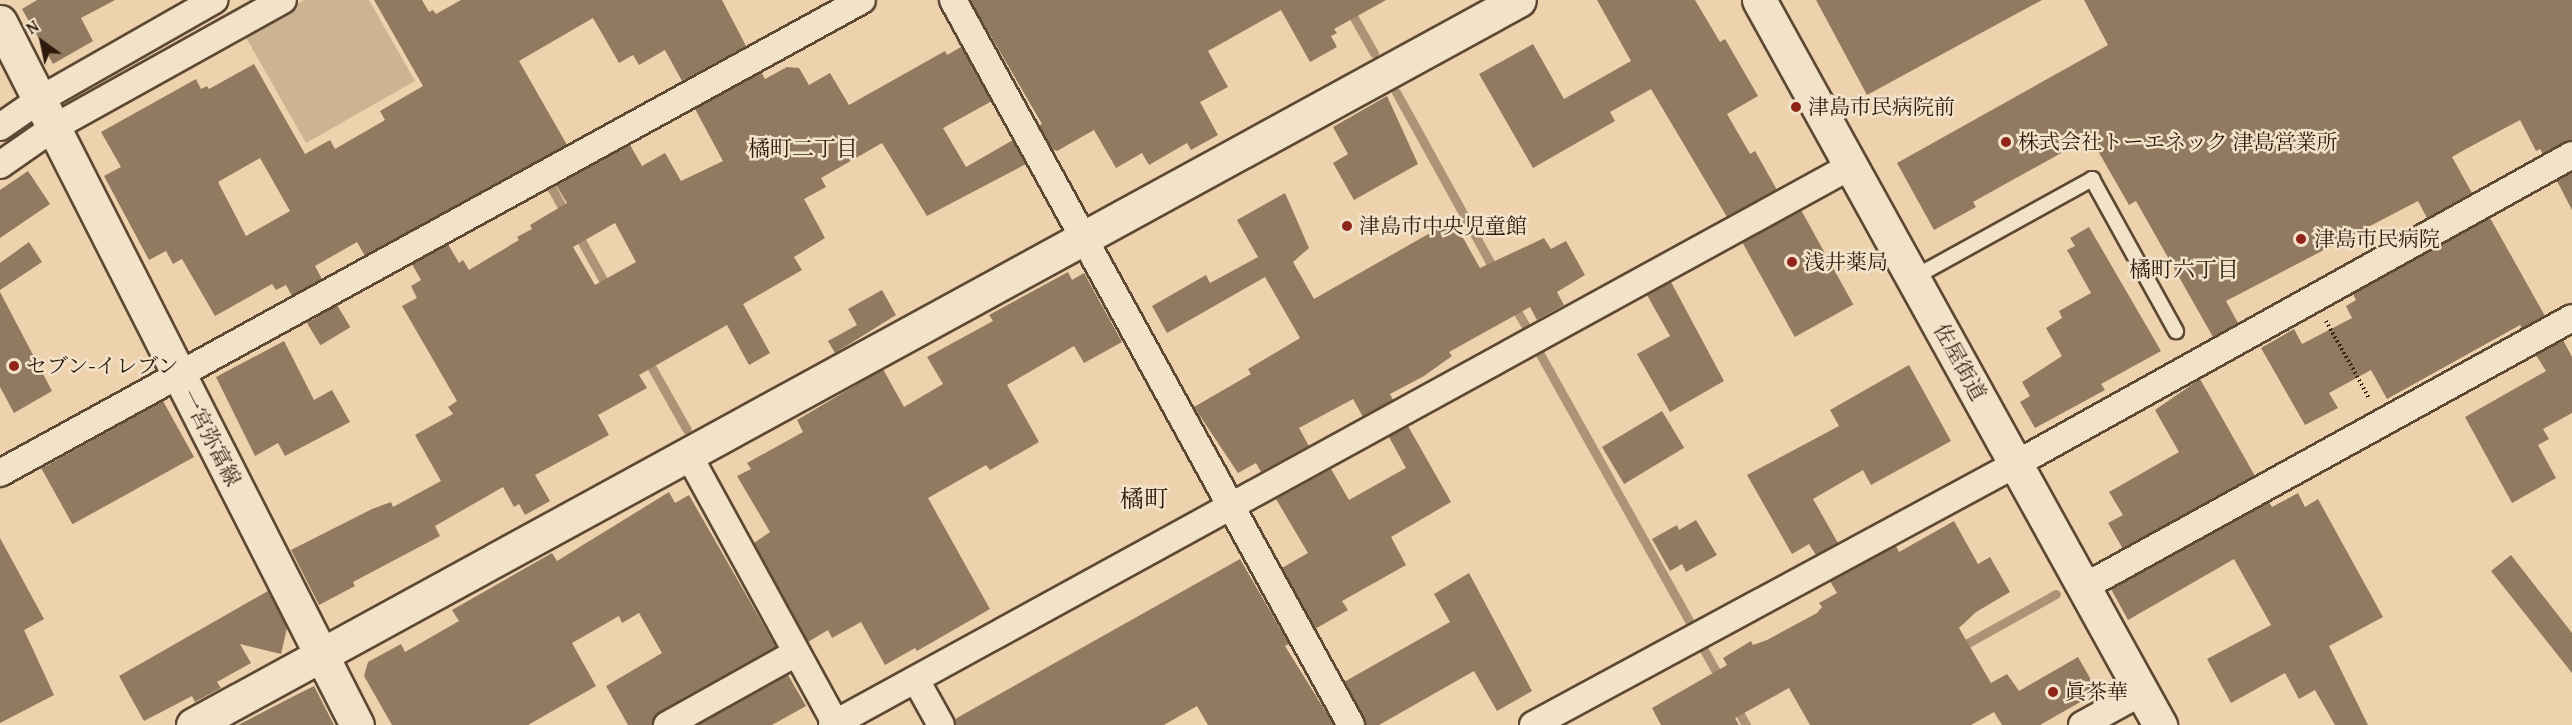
<!DOCTYPE html>
<html>
<head>
<meta charset="utf-8">
<style>
	body { margin:0 }
	#map { position:relative; width:2572px; height:725px; overflow:hidden; background:#edd2ad; font-family:"Gentium Book Plus","Noto Serif JP",serif }
	div>[style] { position:absolute }
	[style*='--x'] { left:calc(var(--x)*1px); top:calc(var(--y)*1px); width:calc(var(--w)*1px); rotate:calc(var(--a)*1deg) }
	.green>* { inset:0; background:#ccb392 }
	.stream>* { height:9px; margin:-4.5px; padding:0 4.5px; transform-origin:4.5px; border-radius:4.5px; background:#ac9376 }
	.building>* { inset:0; background:#917a60; transform-origin:0 0 }
	.path>* { height:4px; margin-top:-2px; transform-origin:0; background:repeating-linear-gradient(90deg,#2d1a0c 0 1.5px,transparent 0 4.5px) }
	.roads { filter:drop-shadow(2px 0 #5d4834) drop-shadow(-2px 0 #5d4834) drop-shadow(0 2px #5d4834) drop-shadow(0 -2px #5d4834) }
	.service>* { height:14px; margin:-7px; padding:0 7px; transform-origin:7px; border-radius:7px; background:#f3e2ca }
	.minor>* { height:26px; margin:-13px; padding:0 13px; transform-origin:13px; border-radius:13px; background:#f3e2ca }
	.tertiary>* { height:33px; margin:-16.5px; padding:0 16.5px; transform-origin:16.5px; border-radius:16.5px; background:#f3e2ca }
	.secondary>* { height:33px; margin:-16.5px; padding:0 16.5px; transform-origin:16.5px; border-radius:16.5px; background:#f3e2ca }
	.dots>* { width:16px; height:16px; translate:-50% -50%; box-sizing:border-box; border:3px solid #f3e2ca; border-radius:50% }
	span { translate:-50% -50%; white-space:nowrap; text-align:center; line-height:1.15; -webkit-text-stroke:5px #f3e2ca; paint-order:stroke }
	.poi-label { font-size:21px; color:#2d1a0c }
	.left { translate:0 -50%; text-align:left }
	.street-label { font-size:21px; color:#2d1a0c }
	.neighbourhood-label { font-size:22px; color:#2d1a0c }
	.quarter-label { font-size:24px; color:#2d1a0c }
	.north { position:absolute; left:12px; top:12px; width:60px; height:60px; -webkit-text-stroke:4px #f3e2ca; paint-order:stroke; rotate:327deg; font-size:16px; font-weight:700; line-height:24px; text-align:center; color:#2d1a0c }
	.north::after { content:''; display:block; margin:auto; width:21px; height:27px; background:#2d1a0c; clip-path:polygon(50% 0,100% 100%,50% 72%,0 100%) }
</style>
</head>
<body>
<div id="map">
	<div class="green">
		<i style="clip-path:polygon(304px 0,369px 0,415px 81px,306px 143px,244px 34px)"></i>
	</div>
	<div class="stream">
		<i style="--x:1344;--y:0;--w:61;--a:60.5"></i>
		<i style="--x:1396;--y:92;--w:207;--a:61.1"></i>
		<i style="--x:551;--y:187;--w:33;--a:61"></i>
		<i style="--x:577;--y:233;--w:64;--a:61"></i>
		<i style="--x:1513;--y:304;--w:28;--a:60"></i>
		<i style="--x:1540;--y:354;--w:307;--a:60.8"></i>
		<i style="--x:647;--y:359;--w:81;--a:60.6"></i>
		<i style="--x:1703;--y:648;--w:37;--a:61"></i>
		<i style="--x:1957;--y:649;--w:113;--a:-29.1"></i>
		<i style="--x:1735;--y:705;--w:23;--a:61"></i>
	</div>
	<div class="building">
		<i style="clip-path:polygon(37px 0,115px 0,81px 18px,93px 41px,53px 64px,22px 9px)"></i>
		<i style="clip-path:polygon(evenodd,374px 0,422px 0,429px 12px,433px 10px,436px 14px,461px 0,722px 0,746px 46px,682px 81px,665px 50px,639px 65px,633px 55px,619px 63px,593px 18px,519px 61px,567px 145px,365px 256px,357px 242px,315px 266px,322px 279px,292px 296px,286px 285px,276px 290px,272px 284px,215px 316px,182px 259px,173px 264px,166px 251px,149px 260px,104px 176px,121px 167px,101px 132px,196px 79px,201px 89px,207px 86px,209px 89px,254px 64px,305px 154px,330px 140px,335px 149px,385px 120px,380px 111px,423px 86px,374px 0,260px 158px,290px 211px,246px 236px,218px 182px,260px 158px)"></i>
		<i style="clip-path:polygon(970px 0,1386px 0,1334px 29px,1337px 33px,1331px 36px,1337px 47px,1310px 62px,1281px 10px,1208px 51px,1228px 87px,1200px 102px,1218px 135px,1191px 150px,1187px 143px,1149px 165px,1142px 153px,1116px 168px,1094px 130px,1057px 151px,1052px 149px,1039px 125px,1042px 124px)"></i>
		<i style="clip-path:polygon(1597px 0,1695px 0,1720px 42px,1725px 39px,1758px 96px,1727px 114px,1750px 154px,1755px 151px,1777px 190px,1727px 217px,1651px 89px,1610px 112px,1615px 121px,1533px 168px,1479px 74px,1533px 44px,1564px 99px,1631px 61px)"></i>
		<i style="clip-path:polygon(1816px 0,2042px 0,1867px 95px)"></i>
		<i style="clip-path:polygon(2084px 0,2572px 0,2572px 140px,2543px 154px,2540px 149px,2536px 151px,2520px 120px,2464px 150px,2452px 157px,2472px 193px,2427px 218px,2418px 201px,2226px 301px,2238px 323px,2213px 337px,2136px 201px,2129px 205px,2090px 137px,1973px 202px,1976px 207px,1934px 230px,1897px 163px,2108px 45px)"></i>
		<i style="clip-path:polygon(evenodd,961px 47px,992px 101px,943px 128px,966px 167px,1013px 140px,1026px 164px,927px 216px,882px 143px,821px 178px,826px 187px,804px 199px,825px 238px,794px 257px,802px 270px,743px 304px,770px 353px,749px 365px,727px 325px,639px 375px,647px 388px,598px 415px,609px 435px,535px 475px,550px 501px,525px 515px,519px 504px,514px 507px,503px 487px,435px 526px,440px 536px,353px 582px,355px 586px,319px 605px,291px 550px,372px 509px,391px 502px,393px 507px,441px 481px,415px 435px,453px 414px,448px 407px,457px 401px,402px 306px,417px 298px,411px 286px,421px 280px,412px 264px,448px 244px,459px 263px,463px 260px,469px 270px,519px 240px,517px 237px,532px 229px,530px 225px,567px 203px,556px 185px,630px 145px,642px 166px,665px 153px,681px 181px,723px 161px,695px 109px,761px 72px,765px 79px,787px 67px,799px 68px,809px 85px,830px 73px,849px 105px,945px 51px,947px 55px,961px 47px,615px 223px,636px 262px,595px 285px,573px 247px,615px 223px)"></i>
		<i style="clip-path:polygon(1387px 96px,1418px 164px,1354px 200px,1333px 163px,1348px 154px,1333px 127px)"></i>
		<i style="clip-path:polygon(28px 171px,50px 204px,0 238px,0 190px)"></i>
		<i style="clip-path:polygon(2572px 172px,2572px 210px,2557px 181px)"></i>
		<i style="clip-path:polygon(1285px 193px,1309px 248px,1293px 262px,1314px 299px,1453px 220px,1480px 268px,1544px 238px,1551px 249px,1566px 241px,1585px 275px,1557px 292px,1564px 305px,1537px 320px,1530px 307px,1449px 352px,1452px 356px,1424px 376px,1390px 394px,1393px 400px,1363px 417px,1353px 399px,1299px 428px,1309px 446px,1261px 472px,1256px 463px,1238px 473px,1194px 407px,1251px 374px,1248px 369px,1300px 338px,1265px 277px,1167px 333px,1152px 306px,1206px 275px,1210px 283px,1258px 257px,1237px 220px)"></i>
		<i style="left:1801px;top:210px;width:108px;height:67px;rotate:61deg"></i>
		<i style="clip-path:polygon(2490px 218px,2545px 316px,2522px 329px,2520px 325px,2387px 399px,2371px 370px,2329px 393px,2338px 408px,2305px 425px,2261px 348px,2294px 329px,2302px 344px,2352px 318px,2346px 306px,2356px 300px,2353px 294px)"></i>
		<i style="clip-path:polygon(2089px 227px,2161px 351px,2101px 384px,2105px 390px,2035px 428px,2020px 402px,2030px 396px,2022px 382px,2062px 356px,2046px 328px,2062px 318px,2059px 311px,2091px 293px,2067px 250px,2075px 246px,2070px 238px)"></i>
		<i style="clip-path:polygon(29px 242px,42px 262px,0 290px,0 263px)"></i>
		<i style="clip-path:polygon(1068px 272px,1072px 280px,1084px 273px,1122px 342px,1084px 363px,1074px 346px,1007px 385px,1039px 442px,990px 470px,986px 465px,928px 498px,990px 609px,917px 651px,915px 648px,885px 665px,861px 622px,832px 638px,828px 630px,808px 642px,754px 543px,770px 532px,737px 476px,751px 469px,747px 463px,803px 432px,797px 420px,883px 369px,904px 407px,943px 384px,927px 357px,993px 321px,989px 315px)"></i>
		<i style="clip-path:polygon(1671px 282px,1724px 381px,1670px 412px,1637px 354px,1670px 336px,1647px 295px)"></i>
		<i style="clip-path:polygon(882px 290px,896px 315px,835px 353px,828px 341px,857px 325px,848px 309px)"></i>
		<i style="clip-path:polygon(0 292px,52px 391px,14px 413px,0 387px)"></i>
		<i style="left:337px;top:305px;width:26px;height:35px;rotate:59deg"></i>
		<i style="clip-path:polygon(2563px 340px,2572px 357px,2572px 413px,2543px 429px,2549px 439px,2538px 445px,2556px 478px,2512px 503px,2465px 417px,2546px 371px,2536px 355px)"></i>
		<i style="clip-path:polygon(284px 341px,314px 400px,332px 390px,350px 422px,285px 456px,278px 443px,255px 456px,216px 377px)"></i>
		<i style="clip-path:polygon(1909px 365px,1951px 441px,1871px 485px,1863px 470px,1813px 499px,1838px 543px,1816px 555px,1809px 544px,1792px 554px,1747px 475px,1839px 426px,1830px 410px)"></i>
		<i style="clip-path:polygon(2200px 379px,2255px 476px,2123px 549px,2108px 523px,2123px 515px,2109px 492px,2179px 452px,2155px 410px)"></i>
		<i style="left:163px;top:401px;width:64px;height:139px;rotate:61deg"></i>
		<i style="left:1662px;top:411px;width:43px;height:70px;rotate:59deg"></i>
		<i style="clip-path:polygon(1408px 426px,1451px 502px,1391px 537px,1406px 565px,1342px 601px,1348px 610px,1315px 629px,1282px 568px,1308px 553px,1276px 499px,1331px 469px,1349px 500px,1406px 468px,1389px 437px)"></i>
		<i style="clip-path:polygon(669px 492px,675px 503px,689px 495px,776px 647px,660px 712px,652px 725px,628px 725px,606px 686px,662px 653px,639px 613px,622px 623px,619px 616px,572px 643px,596px 686px,528px 725px,392px 725px,364px 676px,368px 662px,401px 644px,405px 652px,459px 621px,452px 610px,552px 553px,557px 561px)"></i>
		<i style="clip-path:polygon(2298px 493px,2305px 507px,2318px 499px,2383px 617px,2329px 646px,2368px 725px,2335px 725px,2315px 690px,2299px 699px,2285px 673px,2231px 703px,2207px 659px,2271px 625px,2234px 559px,2128px 620px,2111px 589px,2269px 502px,2272px 507px)"></i>
		<i style="clip-path:polygon(1696px 520px,1717px 555px,1686px 572px,1682px 564px,1670px 571px,1652px 539px,1677px 525px,1679px 530px)"></i>
		<i style="clip-path:polygon(1954px 521px,1978px 564px,1990px 557px,2010px 592px,1976px 612px,1959px 628px,1991px 683px,2007px 674px,2019px 691px,2078px 657px,2098px 692px,2040px 725px,2002px 725px,1994px 712px,1971px 725px,1810px 725px,1789px 688px,1735px 718px,1739px 725px,1661px 725px,1652px 708px,1727px 665px,1723px 658px,1751px 641px,1753px 645px,1767px 640px,1817px 613px,1822px 607px,1819px 603px,1837px 593px,1830px 581px,1896px 546px,1899px 552px)"></i>
		<i style="clip-path:polygon(0 538px,44px 619px,24px 630px,54px 695px,0 723px)"></i>
		<i style="clip-path:polygon(2511px 555px,2572px 633px,2572px 673px,2491px 571px)"></i>
		<i style="clip-path:polygon(1240px 559px,1289px 644px,1285px 646px,1334px 725px,1208px 725px,1197px 706px,1164px 725px,956px 725px,955px 719px)"></i>
		<i style="clip-path:polygon(1469px 573px,1532px 691px,1497px 711px,1474px 671px,1379px 725px,1366px 725px,1344px 682px,1450px 622px,1434px 594px)"></i>
		<i style="clip-path:polygon(268px 591px,287px 628px,281px 654px,240px 644px,251px 663px,217px 682px,221px 688px,195px 702px,192px 696px,144px 721px,119px 676px)"></i>
		<i style="clip-path:polygon(788px 675px,806px 706px,772px 725px,698px 725px)"></i>
		<i style="clip-path:polygon(314px 686px,334px 725px,238px 725px,294px 696px)"></i>
	</div>
	<div class="path">
		<i style="--x:2326;--y:321;--w:88;--a:60.8"></i>
	</div>
	<div class="roads">
		<div class="service">
			<i style="--x:1913;--y:278;--w:205;--a:-28.9"></i>
			<i style="--x:2092;--y:179;--w:174;--a:61.1"></i>
		</div>
		<div class="minor">
			<i style="--x:953;--y:0;--w:827;--a:61.23"></i>
			<i style="--x:0;--y:127;--w:47;--a:-34.7"></i>
			<i style="--x:39;--y:100;--w:202;--a:-29.7"></i>
			<i style="--x:0;--y:165;--w:65;--a:-34.9"></i>
			<i style="--x:53;--y:128;--w:263;--a:-29.1"></i>
			<i style="--x:688;--y:454;--w:307;--a:61.3"></i>
			<i style="--x:0;--y:473;--w:983;--a:-28.75"></i>
			<i style="--x:2084;--y:587;--w:557;--a:-28.86"></i>
			<i style="--x:916;--y:680;--w:51;--a:60.9"></i>
			<i style="--x:667;--y:725;--w:148;--a:-29.2"></i>
			<i style="--x:832;--y:725;--w:1162;--a:-28.75"></i>
			<i style="--x:1533;--y:725;--w:549;--a:-28.39"></i>
			<i style="--x:2016;--y:464;--w:636;--a:-29.06"></i>
			<i style="--x:2082;--y:725;--w:68;--a:-28.8"></i>
		</div>
		<div class="tertiary">
			<i style="--x:1759;--y:0;--w:829;--a:61.05"></i>
			<i style="--x:193;--y:725;--w:1511;--a:-28.67"></i>
		</div>
		<div class="secondary">
			<i style="--x:0;--y:22;--w:788;--a:63.08"></i>
		</div>
	</div>
	<div class="dots">
		<i style="left:1796px;top:107px;background:#8f2418"></i>
		<i style="left:2006px;top:142px;background:#8f2418"></i>
		<i style="left:1347px;top:226px;background:#8f2418"></i>
		<i style="left:2301px;top:239px;background:#8f2418"></i>
		<i style="left:1792px;top:262px;background:#8f2418"></i>
		<i style="left:14px;top:366px;background:#8f2418"></i>
		<i style="left:2053px;top:692px;background:#8f2418"></i>
	</div>
	<div class="poi-label">
		<span class="left" style="left:1808px;top:107px">津島市民病院前</span>
		<span class="left" style="left:2018px;top:142px">株式会社トーエネック 津島営業所</span>
		<span class="left" style="left:1359px;top:226px">津島市中央児童館</span>
		<span class="left" style="left:2314px;top:239px">津島市民病院</span>
		<span class="left" style="left:1804px;top:262px">浅井薬局</span>
		<span class="left" style="left:26px;top:366px">セブン-イレブン</span>
		<span class="left" style="left:2065px;top:692px">眞茶華</span>
	</div>
	<div class="street-label">
		<span style="left:1960px;top:362px;rotate:61deg">佐屋街道</span>
		<span style="left:211px;top:438px;rotate:63deg">一宮弥富線</span>
	</div>
	<div class="neighbourhood-label">
		<span style="left:803px;top:149px">橘町二丁目</span>
		<span style="left:2184px;top:270px">橘町六丁目</span>
	</div>
	<div class="quarter-label">
		<span style="left:1144px;top:499px">橘町</span>
	</div>
	<div class="north">N</div>
</div>
</body>
</html>
